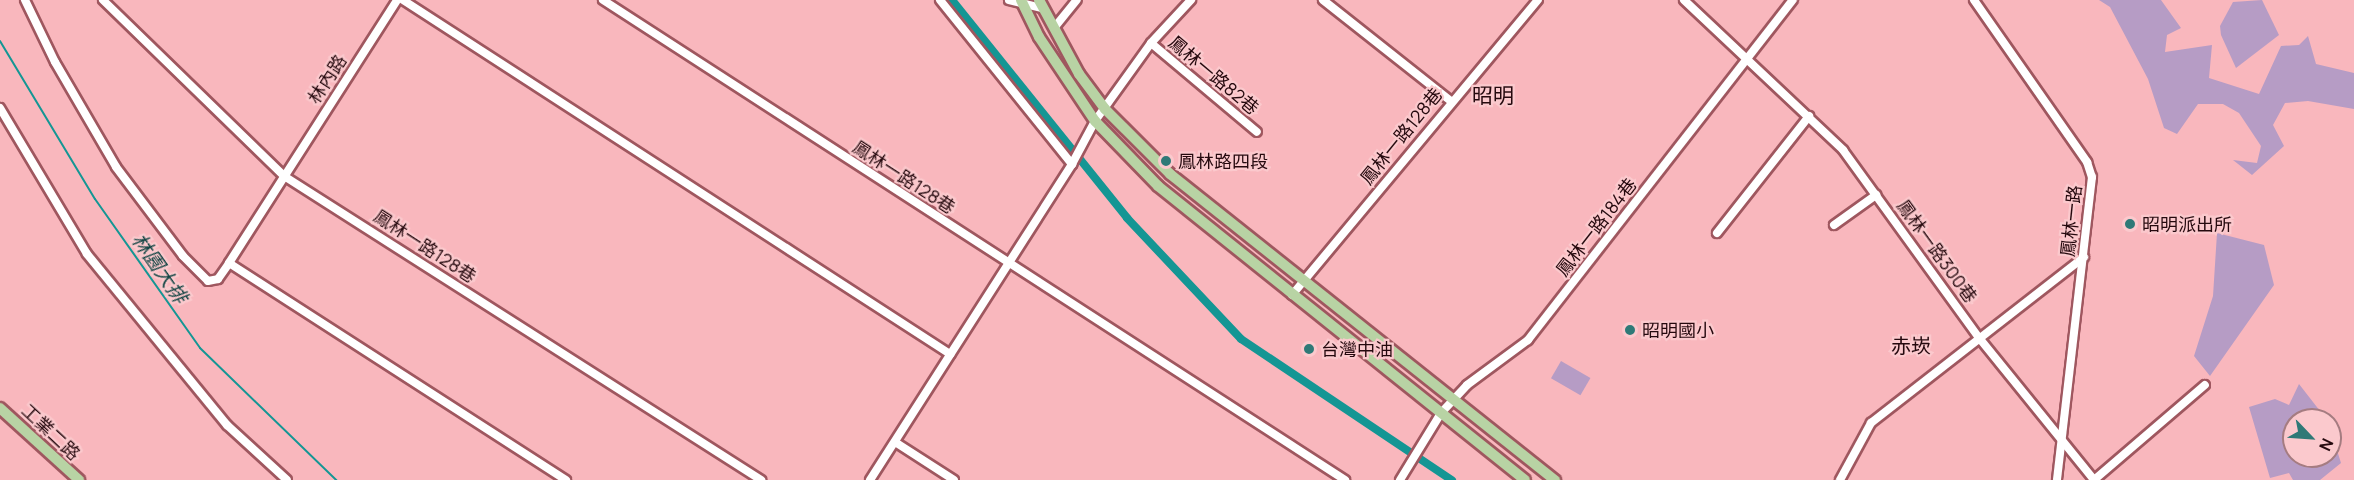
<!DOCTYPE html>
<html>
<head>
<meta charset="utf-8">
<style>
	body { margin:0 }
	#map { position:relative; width:2354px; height:480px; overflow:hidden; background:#f9b7bd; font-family:Manrope,"Noto Sans TC",sans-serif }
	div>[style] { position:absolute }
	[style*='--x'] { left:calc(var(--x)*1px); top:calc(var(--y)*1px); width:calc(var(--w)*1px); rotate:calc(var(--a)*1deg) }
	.green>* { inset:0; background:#b69cc5; transform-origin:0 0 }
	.stream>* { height:2px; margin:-1px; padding:0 1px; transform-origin:1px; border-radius:1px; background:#149694 }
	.canal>* { height:8px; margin:-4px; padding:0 4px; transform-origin:4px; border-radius:4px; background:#149694 }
	.roads { filter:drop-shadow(2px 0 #9f575f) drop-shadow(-2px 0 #9f575f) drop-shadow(0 2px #9f575f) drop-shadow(0 -2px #9f575f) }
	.minor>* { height:8px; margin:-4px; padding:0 4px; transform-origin:4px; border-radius:4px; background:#fff }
	.major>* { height:10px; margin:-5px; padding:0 5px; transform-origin:5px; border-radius:5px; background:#b8d3a4 }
	.dots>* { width:16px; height:16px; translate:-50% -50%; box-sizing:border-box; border:3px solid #fbc9cd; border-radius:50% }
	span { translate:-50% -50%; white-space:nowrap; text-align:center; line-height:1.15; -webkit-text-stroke:4.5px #fbc9cd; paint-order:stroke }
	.street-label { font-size:18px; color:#25090e }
	.poi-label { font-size:18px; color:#25090e }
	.left { translate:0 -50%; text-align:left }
	.water-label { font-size:20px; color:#134544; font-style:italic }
	.neighbourhood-label { font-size:20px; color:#25090e }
	.quarter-label { font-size:21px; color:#25090e }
	.north { position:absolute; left:2282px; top:408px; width:60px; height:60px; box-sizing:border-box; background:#fbc9cd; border:2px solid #a57c81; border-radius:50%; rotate:115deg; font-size:16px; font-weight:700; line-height:24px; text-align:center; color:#25090e }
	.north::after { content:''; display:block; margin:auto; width:21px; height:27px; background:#2f7977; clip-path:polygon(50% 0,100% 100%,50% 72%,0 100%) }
</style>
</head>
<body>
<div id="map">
	<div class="green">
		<i style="clip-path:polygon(2099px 0,2161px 0,2181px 28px,2167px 35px,2165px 52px,2212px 45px,2209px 78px,2259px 94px,2281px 46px,2299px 45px,2308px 36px,2316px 64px,2354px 73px,2354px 109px,2308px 101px,2285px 103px,2273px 125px,2284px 146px,2252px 175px,2233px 160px,2257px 163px,2261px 146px,2239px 113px,2223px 104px,2198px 104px,2177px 134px,2164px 128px,2148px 79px,2110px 7px)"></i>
		<i style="clip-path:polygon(2262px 0,2279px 35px,2236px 68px,2221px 35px,2220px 26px,2233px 2px)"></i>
		<i style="clip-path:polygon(2217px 233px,2264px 245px,2274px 285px,2210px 376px,2194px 356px,2213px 296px)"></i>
		<i style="left:1561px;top:361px;width:34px;height:20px;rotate:30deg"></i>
		<i style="clip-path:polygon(2299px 384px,2327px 420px,2294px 420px,2294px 456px,2330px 456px,2330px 428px,2341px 463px,2320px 480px,2293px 480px,2289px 473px,2270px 478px,2249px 407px,2275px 399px,2289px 405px)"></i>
	</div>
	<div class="stream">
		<i style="--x:0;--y:41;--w:184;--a:59"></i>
		<i style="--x:95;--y:199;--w:182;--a:54.8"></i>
		<i style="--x:200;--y:348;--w:190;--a:44.1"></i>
	</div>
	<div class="canal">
		<i style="--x:952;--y:0;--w:280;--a:51.2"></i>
		<i style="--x:1127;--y:218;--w:166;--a:46.7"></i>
		<i style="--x:1241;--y:339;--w:254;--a:33.8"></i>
	</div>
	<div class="roads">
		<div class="minor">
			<i style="--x:25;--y:0;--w:69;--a:64.2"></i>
			<i style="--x:55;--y:62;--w:121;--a:59.8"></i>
			<i style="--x:116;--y:167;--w:111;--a:53"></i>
			<i style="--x:183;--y:256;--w:35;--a:45"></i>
			<i style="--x:208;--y:281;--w:10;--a:-11"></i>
			<i style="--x:218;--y:279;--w:19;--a:-55"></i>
			<i style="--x:229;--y:263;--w:312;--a:-57.4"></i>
			<i style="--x:103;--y:0;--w:252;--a:44.2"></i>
			<i style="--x:284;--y:176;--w:566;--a:32.51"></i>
			<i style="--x:403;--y:0;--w:652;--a:32.91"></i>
			<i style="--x:603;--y:0;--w:884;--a:32.9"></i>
			<i style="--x:940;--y:0;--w:211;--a:51.2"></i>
			<i style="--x:1009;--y:0;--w:36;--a:14"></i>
			<i style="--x:1323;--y:0;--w:163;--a:38.3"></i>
			<i style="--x:1684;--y:0;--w:219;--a:43.3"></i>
			<i style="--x:1843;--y:150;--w:233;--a:54.1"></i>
			<i style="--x:1980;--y:339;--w:181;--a:51"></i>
			<i style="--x:2094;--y:480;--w:146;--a:-40.6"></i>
			<i style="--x:1974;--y:0;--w:198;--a:55.1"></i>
			<i style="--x:2087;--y:162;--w:16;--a:72"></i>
			<i style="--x:2092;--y:177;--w:305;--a:96.6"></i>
			<i style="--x:1054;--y:28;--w:36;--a:-51"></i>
			<i style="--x:1151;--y:43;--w:138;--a:40"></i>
			<i style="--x:0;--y:108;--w:170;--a:59.2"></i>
			<i style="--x:87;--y:254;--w:221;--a:50.7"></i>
			<i style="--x:227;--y:425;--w:81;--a:42.5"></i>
			<i style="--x:1834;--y:225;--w:52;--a:-35.5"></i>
			<i style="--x:1717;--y:233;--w:149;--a:-51.8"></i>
			<i style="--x:229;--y:263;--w:401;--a:32.8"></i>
			<i style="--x:1292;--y:295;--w:384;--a:-50.2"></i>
			<i style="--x:895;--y:442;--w:70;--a:32.8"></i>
			<i style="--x:870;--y:480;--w:375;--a:-57.4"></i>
			<i style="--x:1072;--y:164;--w:49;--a:-61.9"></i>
			<i style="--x:1095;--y:121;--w:96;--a:-54.3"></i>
			<i style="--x:1151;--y:43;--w:59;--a:-47.1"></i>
			<i style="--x:1400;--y:480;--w:79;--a:-58.5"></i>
			<i style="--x:1441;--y:413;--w:38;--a:-47"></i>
			<i style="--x:1467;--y:385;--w:76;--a:-36.4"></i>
			<i style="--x:1528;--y:340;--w:431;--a:-52.1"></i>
			<i style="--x:1840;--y:480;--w:65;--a:-61.5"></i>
			<i style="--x:1871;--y:423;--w:270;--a:-37.9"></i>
		</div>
		<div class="major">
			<i style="--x:1021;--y:0;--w:41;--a:64.1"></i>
			<i style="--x:1039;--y:37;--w:101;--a:56.3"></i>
			<i style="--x:1095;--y:121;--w:91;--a:45.9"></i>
			<i style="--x:1158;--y:186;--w:470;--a:38.7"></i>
			<i style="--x:1039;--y:0;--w:84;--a:61.6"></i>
			<i style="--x:1079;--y:74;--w:44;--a:53.4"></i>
			<i style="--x:1105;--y:109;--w:92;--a:45"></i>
			<i style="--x:1170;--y:174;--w:492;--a:38.5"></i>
			<i style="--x:0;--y:408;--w:107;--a:42.3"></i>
		</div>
	</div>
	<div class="dots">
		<i style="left:1166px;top:161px;background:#2f7977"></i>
		<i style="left:2130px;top:224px;background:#2f7977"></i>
		<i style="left:1630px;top:330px;background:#2f7977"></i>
		<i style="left:1309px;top:349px;background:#2f7977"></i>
	</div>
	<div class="street-label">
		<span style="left:1214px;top:75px;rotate:40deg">鳳林一路82巷</span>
		<span style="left:327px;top:79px;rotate:-57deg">林內路</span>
		<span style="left:1401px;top:136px;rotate:-51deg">鳳林一路128巷</span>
		<span style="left:904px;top:177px;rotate:33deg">鳳林一路128巷</span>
		<span style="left:2071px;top:221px;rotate:-84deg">鳳林一路</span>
		<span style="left:1596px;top:227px;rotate:-52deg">鳳林一路184巷</span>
		<span style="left:425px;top:246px;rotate:33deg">鳳林一路128巷</span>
		<span style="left:1937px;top:251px;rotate:54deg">鳳林一路300巷</span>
		<span style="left:51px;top:432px;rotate:43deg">工業二路</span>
	</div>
	<div class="poi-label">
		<span class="left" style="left:1178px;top:161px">鳳林路四段</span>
		<span class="left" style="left:2142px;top:224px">昭明派出所</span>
		<span class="left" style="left:1642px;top:330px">昭明國小</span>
		<span class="left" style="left:1321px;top:349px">台灣中油</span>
	</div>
	<div class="water-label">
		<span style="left:160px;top:268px;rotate:55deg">林園大排</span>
	</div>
	<div class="neighbourhood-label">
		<span style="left:1911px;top:345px">赤崁</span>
	</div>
	<div class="quarter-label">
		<span style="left:1493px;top:95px">昭明</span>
	</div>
	<div class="north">N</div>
</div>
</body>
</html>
